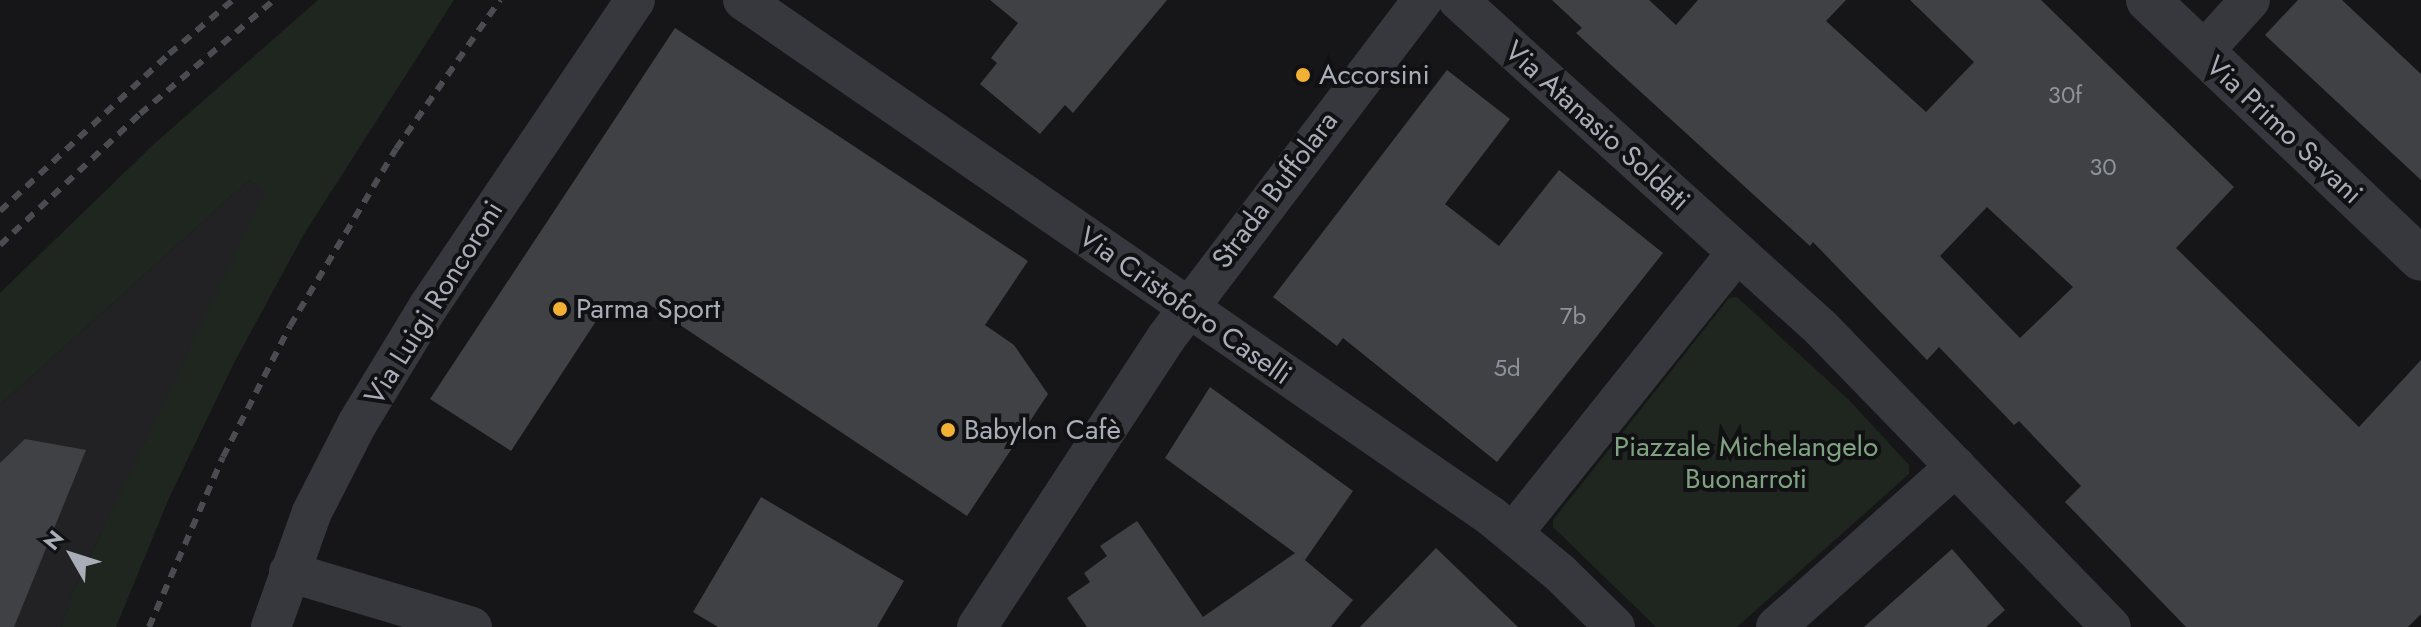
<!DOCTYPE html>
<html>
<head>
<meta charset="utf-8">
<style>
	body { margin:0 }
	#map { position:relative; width:2421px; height:627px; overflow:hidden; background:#161618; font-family:Jost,sans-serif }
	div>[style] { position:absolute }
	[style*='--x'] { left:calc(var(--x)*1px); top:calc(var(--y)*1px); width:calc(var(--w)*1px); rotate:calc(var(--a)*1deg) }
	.built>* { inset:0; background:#222225 }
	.green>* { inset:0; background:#1e261f }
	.building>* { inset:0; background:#404145 }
	.minor>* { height:40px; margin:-20px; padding:0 20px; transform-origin:20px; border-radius:20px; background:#37383d }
	.tertiary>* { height:44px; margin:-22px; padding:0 22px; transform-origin:22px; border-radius:22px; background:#37383d }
	.rail>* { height:6px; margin-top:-3px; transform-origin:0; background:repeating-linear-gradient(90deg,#4a4c52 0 10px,transparent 0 18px) }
	.dots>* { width:22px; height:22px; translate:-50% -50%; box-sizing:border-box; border:4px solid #111113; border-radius:50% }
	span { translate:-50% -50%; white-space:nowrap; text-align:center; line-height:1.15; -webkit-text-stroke:8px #111113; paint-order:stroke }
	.number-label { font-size:24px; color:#8e929b }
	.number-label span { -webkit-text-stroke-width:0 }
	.poi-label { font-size:28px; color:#a8adb8 }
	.left { translate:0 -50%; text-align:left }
	.street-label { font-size:28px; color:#a8adb8 }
	.park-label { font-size:28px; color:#7fa381 }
	.north { position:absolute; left:32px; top:515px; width:80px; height:80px; -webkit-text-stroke:6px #111113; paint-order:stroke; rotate:309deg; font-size:22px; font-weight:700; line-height:32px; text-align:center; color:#a8adb8 }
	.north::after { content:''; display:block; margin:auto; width:28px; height:36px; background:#a8adb8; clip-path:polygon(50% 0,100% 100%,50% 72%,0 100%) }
</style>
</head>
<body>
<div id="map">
	<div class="built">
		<i style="clip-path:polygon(249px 180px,266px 191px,72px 594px,61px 627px,0 627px,0 405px)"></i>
	</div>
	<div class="green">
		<i style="clip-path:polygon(318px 0,454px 0,304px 234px,233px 365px,169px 498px,116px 627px,61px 627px,72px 594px,265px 191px,249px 180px,0 405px,0 293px,155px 143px)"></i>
		<i style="clip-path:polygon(1737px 297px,1849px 400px,1909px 465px,1909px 474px,1737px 627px,1656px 627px,1553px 527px,1553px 520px,1729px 298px)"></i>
	</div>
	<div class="building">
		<i style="clip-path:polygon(990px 0,1167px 0,1073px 113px,1065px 105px,1040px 134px,980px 84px,997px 63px,991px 58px,1018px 23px)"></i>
		<i style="clip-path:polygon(evenodd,1552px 0,1649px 0,1676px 25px,1698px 0,1846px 0,1826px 21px,1926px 112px,1974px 62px,1910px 0,2041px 0,2234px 187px,2176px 248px,2359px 427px,2421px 360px,2421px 614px,2408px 627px,2186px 627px,2065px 502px,2081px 486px,2019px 421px,2014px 425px,1939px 347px,1927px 360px,1813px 242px,1810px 246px,1576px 33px,1582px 28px,1552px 0,1987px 207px,2073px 287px,2020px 338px,1940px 256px,1987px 207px)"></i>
		<i style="clip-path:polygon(2298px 0,2342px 0,2421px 74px,2421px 180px,2265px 35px)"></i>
		<i style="clip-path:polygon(675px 28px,1028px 261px,985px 325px,1014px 345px,1048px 394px,967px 516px,650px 305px,604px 309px,511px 451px,430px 399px)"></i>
		<i style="clip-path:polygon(1447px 70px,1510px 119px,1445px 204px,1499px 246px,1559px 170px,1663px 253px,1497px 462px,1343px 338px,1337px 346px,1273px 297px)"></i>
		<i style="clip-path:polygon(1210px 387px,1353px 491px,1305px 560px,1300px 556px,1353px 600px,1331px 627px,1087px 627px,1067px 598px,1090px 582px,1084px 573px,1107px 556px,1100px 546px,1137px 521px,1203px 617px,1295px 553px,1165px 458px)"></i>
		<i style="clip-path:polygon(25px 439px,86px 450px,14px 627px,0 627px,0 463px)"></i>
		<i style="clip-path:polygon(761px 497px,904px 581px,877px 627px,718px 627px,693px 612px)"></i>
		<i style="clip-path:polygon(1436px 548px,1518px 627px,1360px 627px)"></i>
		<i style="clip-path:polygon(1952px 549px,2005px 610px,1986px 627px,1864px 627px)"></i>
	</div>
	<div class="minor">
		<i style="--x:743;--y:0;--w:909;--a:34.6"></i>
		<i style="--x:1491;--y:516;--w:89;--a:39.6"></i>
		<i style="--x:1560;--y:573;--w:77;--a:44.5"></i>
		<i style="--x:1458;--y:0;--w:491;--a:42.1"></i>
		<i style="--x:1822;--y:329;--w:415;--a:45.9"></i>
		<i style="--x:2203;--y:52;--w:70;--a:-47.9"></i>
		<i style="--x:1513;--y:533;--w:359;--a:-51.4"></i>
		<i style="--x:289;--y:572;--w:191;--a:16.7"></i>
		<i style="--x:271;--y:627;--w:122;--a:-70.4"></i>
		<i style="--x:312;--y:512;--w:99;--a:-62.9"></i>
		<i style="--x:357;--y:424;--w:137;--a:-58.7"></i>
		<i style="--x:428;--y:307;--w:370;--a:-56"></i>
		<i style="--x:977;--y:627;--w:345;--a:-56.8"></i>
		<i style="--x:1166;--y:338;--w:425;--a:-52.8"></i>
		<i style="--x:1776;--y:627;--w:241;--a:-41.8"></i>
	</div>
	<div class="tertiary">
		<i style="--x:2148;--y:0;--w:376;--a:43.5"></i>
	</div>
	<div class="rail">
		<i style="--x:0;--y:211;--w:231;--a:-42.9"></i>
		<i style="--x:169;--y:54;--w:84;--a:-40.2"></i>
		<i style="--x:0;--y:245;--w:192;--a:-43.1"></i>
		<i style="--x:140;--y:114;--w:176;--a:-40.4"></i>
		<i style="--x:149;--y:627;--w:185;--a:-66.5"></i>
		<i style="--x:223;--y:457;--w:147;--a:-62.9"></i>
		<i style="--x:290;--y:326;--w:206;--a:-59.1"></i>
		<i style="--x:396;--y:149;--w:182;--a:-55.1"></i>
	</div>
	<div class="dots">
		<i style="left:1303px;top:75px;background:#f2b134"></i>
		<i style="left:560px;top:309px;background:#f2b134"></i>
		<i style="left:948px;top:430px;background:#f2b134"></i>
	</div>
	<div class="number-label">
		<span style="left:2065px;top:95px">30f</span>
		<span style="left:2103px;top:167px">30</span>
		<span style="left:1573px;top:316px">7b</span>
		<span style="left:1507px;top:368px">5d</span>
	</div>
	<div class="poi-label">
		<span class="left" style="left:1319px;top:75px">Accorsini</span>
		<span class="left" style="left:576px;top:309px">Parma Sport</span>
		<span class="left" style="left:964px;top:430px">Babylon Cafè</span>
	</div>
	<div class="street-label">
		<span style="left:1597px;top:126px;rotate:42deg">Via Atanasio Soldati</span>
		<span style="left:2284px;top:130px;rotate:43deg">Via Primo Savani</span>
		<span style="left:1275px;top:190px;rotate:-53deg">Strada Buffolara</span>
		<span style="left:434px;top:303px;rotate:-58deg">Via Luigi Roncoroni</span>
		<span style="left:1185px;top:306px;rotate:35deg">Via Cristoforo Caselli</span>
	</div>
	<div class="park-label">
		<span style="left:1746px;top:463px">Piazzale Michelangelo<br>Buonarroti</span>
	</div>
	<div class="north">N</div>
</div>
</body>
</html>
